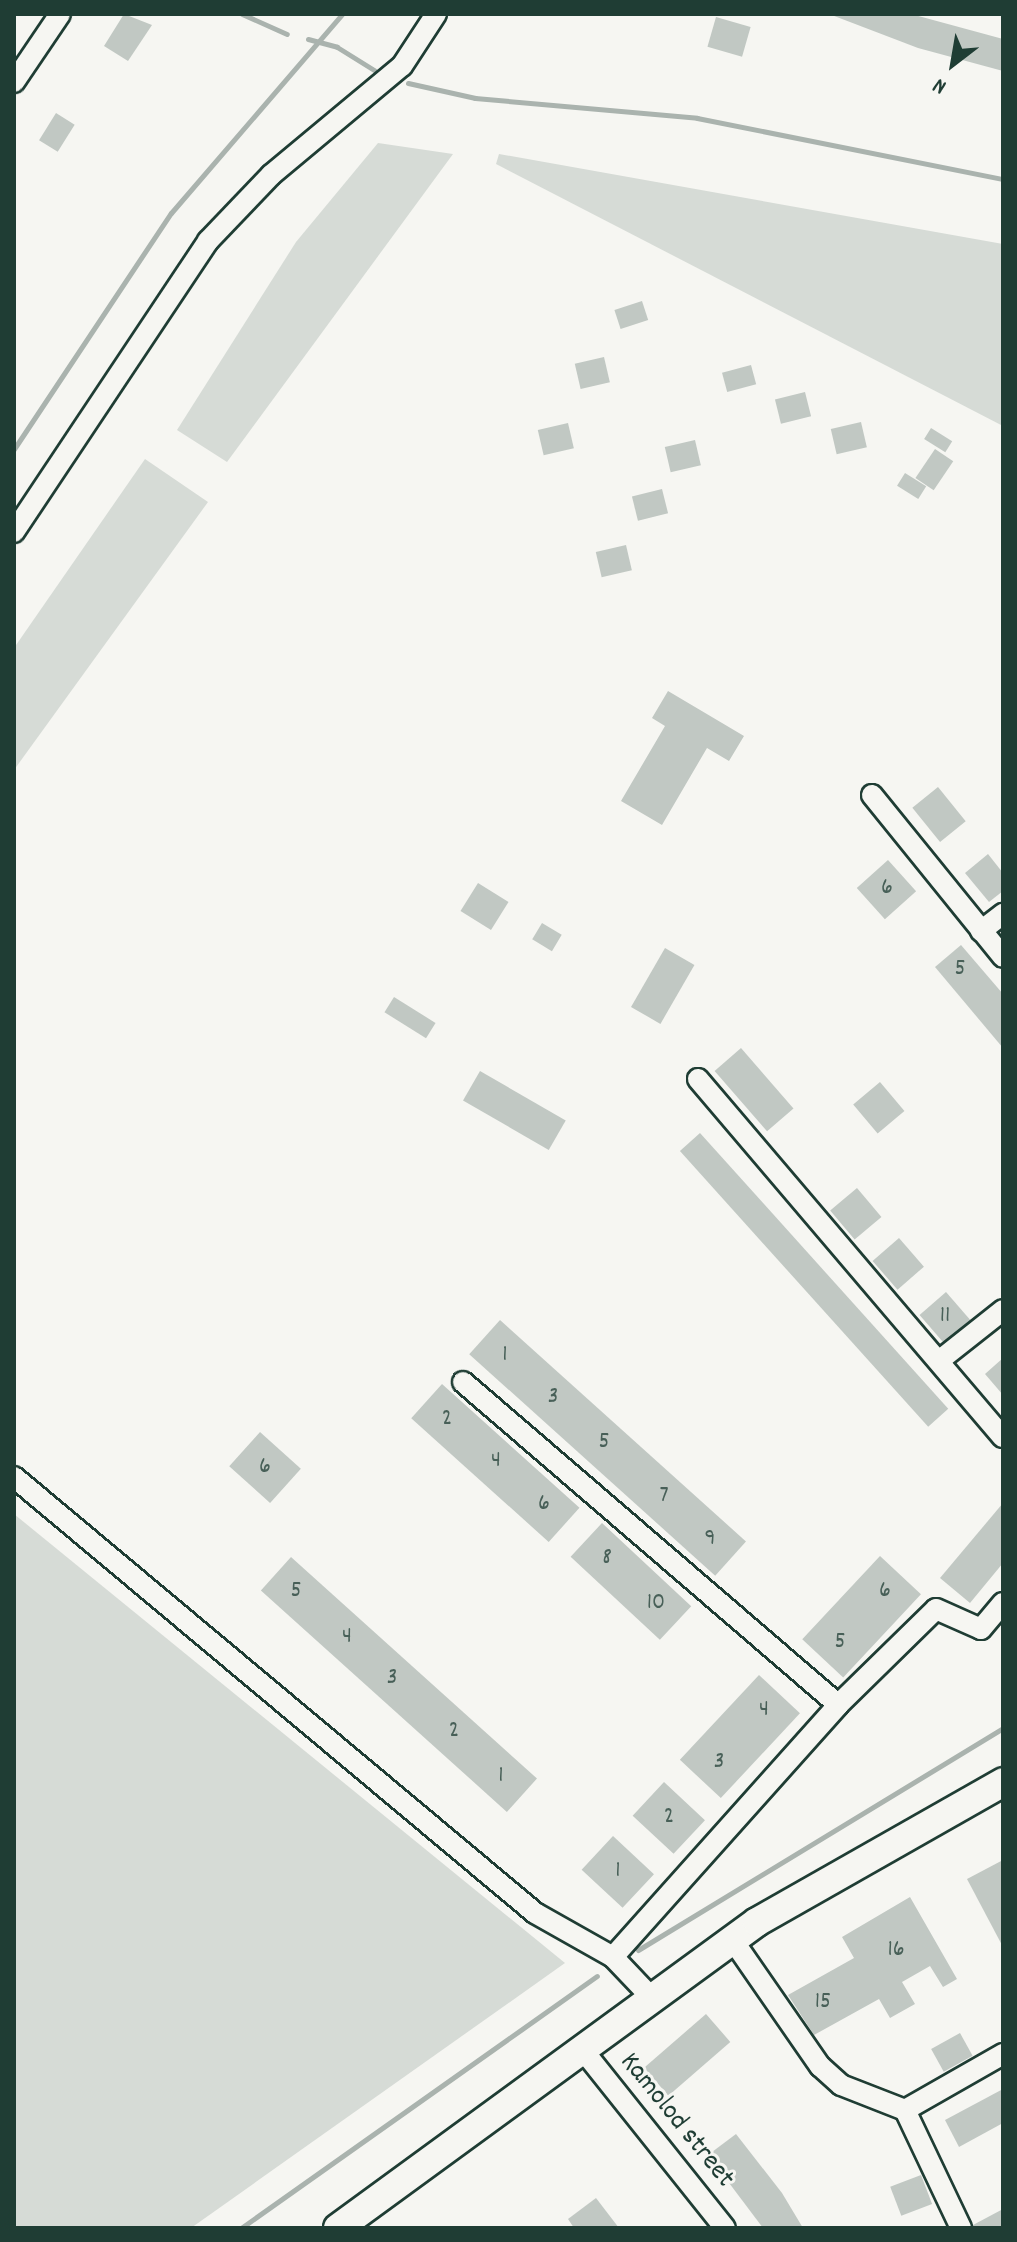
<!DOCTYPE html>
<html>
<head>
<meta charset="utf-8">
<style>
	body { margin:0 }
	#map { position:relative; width:1017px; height:2242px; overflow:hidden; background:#f6f6f2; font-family:Dekko,sans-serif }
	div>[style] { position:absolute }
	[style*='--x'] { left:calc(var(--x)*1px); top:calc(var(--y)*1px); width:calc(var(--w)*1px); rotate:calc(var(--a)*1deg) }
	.green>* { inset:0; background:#d6dbd6 }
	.stream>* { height:5px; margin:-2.5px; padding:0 2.5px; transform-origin:2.5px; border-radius:2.5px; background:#aab3ae }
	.building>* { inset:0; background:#c1c8c3; transform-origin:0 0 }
	.roads { filter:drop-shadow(2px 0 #1f3d34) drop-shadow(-2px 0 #1f3d34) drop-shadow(0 2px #1f3d34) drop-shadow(0 -2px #1f3d34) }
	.street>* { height:20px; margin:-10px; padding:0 10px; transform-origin:10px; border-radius:10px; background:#f6f6f2 }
	.secondary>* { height:28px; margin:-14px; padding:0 14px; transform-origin:14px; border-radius:14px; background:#f6f6f2 }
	span { translate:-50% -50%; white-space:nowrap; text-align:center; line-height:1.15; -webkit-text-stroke:6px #f6f6f2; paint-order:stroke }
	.number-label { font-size:24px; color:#486058 }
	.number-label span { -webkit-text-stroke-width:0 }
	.street-label { font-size:28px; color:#1f3d34 }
	.frame { position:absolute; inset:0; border:16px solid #1f3d34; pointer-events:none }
	.north { position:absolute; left:913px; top:24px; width:80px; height:80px; -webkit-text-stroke:6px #f6f6f2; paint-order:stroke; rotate:211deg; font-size:22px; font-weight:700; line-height:32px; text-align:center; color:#1f3d34 }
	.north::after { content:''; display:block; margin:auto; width:28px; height:36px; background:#1f3d34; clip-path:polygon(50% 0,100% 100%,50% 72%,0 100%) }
</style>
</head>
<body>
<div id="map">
	<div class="green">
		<i style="clip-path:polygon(378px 143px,453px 154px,227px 462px,177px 430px,296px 242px)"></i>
		<i style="clip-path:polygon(499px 154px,1003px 244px,1003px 426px,496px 164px)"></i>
		<i style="clip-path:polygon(145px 459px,208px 502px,14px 770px,14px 648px)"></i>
		<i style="clip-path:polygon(14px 1514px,565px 1963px,191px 2228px,14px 2228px)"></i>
	</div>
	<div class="stream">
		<i style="--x:242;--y:14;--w:49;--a:24"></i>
		<i style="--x:308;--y:39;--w:30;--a:15"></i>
		<i style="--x:337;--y:47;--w:44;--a:31.9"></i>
		<i style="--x:408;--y:83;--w:69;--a:12.6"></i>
		<i style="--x:475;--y:98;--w:223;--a:5.1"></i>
		<i style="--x:697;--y:118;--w:312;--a:11.3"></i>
		<i style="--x:14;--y:449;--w:283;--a:-56.4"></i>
		<i style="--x:171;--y:213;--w:262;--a:-49.3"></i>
		<i style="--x:638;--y:1950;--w:427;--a:-31.3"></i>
		<i style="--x:241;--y:2228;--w:436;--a:-35.3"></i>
	</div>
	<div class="building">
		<i style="clip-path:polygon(124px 14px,152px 25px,128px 61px,104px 46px)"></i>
		<i style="clip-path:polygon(829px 14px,911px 14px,1003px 39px,1003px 71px,918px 48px)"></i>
		<i style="left:716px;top:17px;width:36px;height:31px;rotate:16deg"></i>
		<i style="left:56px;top:113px;width:22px;height:32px;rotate:32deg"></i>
		<i style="left:642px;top:301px;width:20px;height:29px;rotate:72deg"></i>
		<i style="left:604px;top:357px;width:26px;height:30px;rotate:77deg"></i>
		<i style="left:751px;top:365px;width:20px;height:30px;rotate:75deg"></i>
		<i style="left:805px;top:392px;width:25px;height:31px;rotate:76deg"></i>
		<i style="left:861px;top:422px;width:26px;height:31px;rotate:77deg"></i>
		<i style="left:568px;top:423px;width:26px;height:31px;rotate:77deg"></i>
		<i style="left:931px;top:428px;width:25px;height:13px;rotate:32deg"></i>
		<i style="left:695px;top:440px;width:26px;height:31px;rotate:77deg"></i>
		<i style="left:935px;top:449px;width:22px;height:35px;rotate:34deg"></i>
		<i style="left:905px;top:473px;width:25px;height:15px;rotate:32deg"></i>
		<i style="left:662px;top:489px;width:25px;height:31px;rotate:76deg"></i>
		<i style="left:626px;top:545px;width:26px;height:31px;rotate:77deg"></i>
		<i style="clip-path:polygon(668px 691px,744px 736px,729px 761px,707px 748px,662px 825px,621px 801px,665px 726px,652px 718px)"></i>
		<i style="left:938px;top:787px;width:44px;height:33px;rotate:51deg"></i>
		<i style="clip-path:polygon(988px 854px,1003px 873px,1003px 891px,989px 902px,965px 873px)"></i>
		<i style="left:888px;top:860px;width:42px;height:42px;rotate:48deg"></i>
		<i style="left:478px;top:883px;width:36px;height:33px;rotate:32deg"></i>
		<i style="left:542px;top:923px;width:23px;height:19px;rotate:31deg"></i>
		<i style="clip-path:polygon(961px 945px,1003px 994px,1003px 1048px,935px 967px)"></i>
		<i style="left:665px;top:948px;width:34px;height:68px;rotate:30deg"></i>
		<i style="left:394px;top:997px;width:49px;height:18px;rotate:32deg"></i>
		<i style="left:741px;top:1048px;width:80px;height:35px;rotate:49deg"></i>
		<i style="left:480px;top:1071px;width:99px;height:34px;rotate:30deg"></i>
		<i style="left:880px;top:1082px;width:38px;height:35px;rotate:50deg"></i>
		<i style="left:700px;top:1133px;width:371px;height:27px;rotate:48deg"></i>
		<i style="left:857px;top:1188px;width:38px;height:35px;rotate:50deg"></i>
		<i style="left:899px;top:1238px;width:38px;height:35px;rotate:49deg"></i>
		<i style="left:946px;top:1292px;width:37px;height:35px;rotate:49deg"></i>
		<i style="left:500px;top:1320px;width:331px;height:46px;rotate:42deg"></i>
		<i style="clip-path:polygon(1003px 1358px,1003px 1395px,985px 1374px)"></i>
		<i style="left:442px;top:1384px;width:185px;height:46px;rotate:42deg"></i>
		<i style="left:260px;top:1432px;width:55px;height:46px;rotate:42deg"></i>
		<i style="clip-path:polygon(1003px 1503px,1003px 1563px,970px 1603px,940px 1578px)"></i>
		<i style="left:602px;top:1523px;width:122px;height:46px;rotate:43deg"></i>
		<i style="left:880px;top:1556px;width:56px;height:114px;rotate:43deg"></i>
		<i style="left:291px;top:1557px;width:331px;height:45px;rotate:42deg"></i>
		<i style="left:759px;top:1675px;width:56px;height:116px;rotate:43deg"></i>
		<i style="left:664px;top:1782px;width:56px;height:46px;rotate:43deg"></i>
		<i style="left:613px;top:1836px;width:56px;height:46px;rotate:43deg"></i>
		<i style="clip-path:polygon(1003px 1860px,1003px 1947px,967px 1879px)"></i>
		<i style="clip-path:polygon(910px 1897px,957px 1979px,943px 1987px,930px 1966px,902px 1982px,915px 2004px,890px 2018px,879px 1999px,814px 2035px,788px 1995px,854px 1958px,842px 1937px)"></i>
		<i style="left:706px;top:2014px;width:37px;height:82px;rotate:49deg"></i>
		<i style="left:960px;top:2033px;width:26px;height:33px;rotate:61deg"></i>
		<i style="clip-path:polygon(1003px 2089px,1003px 2123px,959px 2147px,945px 2120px)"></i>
		<i style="clip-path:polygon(736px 2134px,782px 2193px,803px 2228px,763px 2228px,708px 2155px)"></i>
		<i style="left:921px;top:2175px;width:31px;height:33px;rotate:69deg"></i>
		<i style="clip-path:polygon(596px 2198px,619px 2228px,574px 2228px,568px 2219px)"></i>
		<i style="clip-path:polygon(1003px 2209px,1003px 2228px,974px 2228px,973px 2225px)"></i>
	</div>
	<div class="roads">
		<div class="street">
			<i style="--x:14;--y:82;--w:82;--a:-55.9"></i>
			<i style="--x:14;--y:532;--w:350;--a:-56.3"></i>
			<i style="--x:208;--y:241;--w:91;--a:-46.3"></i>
			<i style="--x:271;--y:175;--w:170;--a:-39.8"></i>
			<i style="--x:402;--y:66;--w:62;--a:-56.8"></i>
			<i style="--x:872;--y:795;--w:208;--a:51"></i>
			<i style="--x:981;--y:931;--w:28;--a:-38"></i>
			<i style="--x:698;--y:1079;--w:470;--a:49.6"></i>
			<i style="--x:940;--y:1360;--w:80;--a:-38.4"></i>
			<i style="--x:463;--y:1382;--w:495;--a:40.7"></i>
			<i style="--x:14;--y:1477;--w:679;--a:39.92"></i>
			<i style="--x:535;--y:1913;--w:90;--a:29.4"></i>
			<i style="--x:613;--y:1957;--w:54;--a:46.5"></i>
			<i style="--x:732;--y:1939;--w:155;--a:55.3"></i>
			<i style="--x:820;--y:2066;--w:28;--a:42"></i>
			<i style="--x:841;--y:2085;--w:69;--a:21.3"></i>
			<i style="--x:905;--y:2110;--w:131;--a:64.6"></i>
			<i style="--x:613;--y:1957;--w:338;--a:-48.2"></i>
			<i style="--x:838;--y:1705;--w:137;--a:-44.4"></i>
			<i style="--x:936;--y:1609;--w:49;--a:24"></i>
			<i style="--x:981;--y:1629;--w:34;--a:-50"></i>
			<i style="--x:582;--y:2049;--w:229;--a:51.4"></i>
			<i style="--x:905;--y:2110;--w:113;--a:-29.7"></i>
		</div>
		<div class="secondary">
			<i style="--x:338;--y:2228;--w:519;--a:-36.14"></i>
			<i style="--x:757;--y:1922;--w:283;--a:-29.6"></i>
		</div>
	</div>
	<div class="number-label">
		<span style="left:887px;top:889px">6</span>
		<span style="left:960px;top:970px">5</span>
		<span style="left:945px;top:1317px">11</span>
		<span style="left:505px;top:1356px">1</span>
		<span style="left:553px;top:1398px">3</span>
		<span style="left:447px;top:1420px">2</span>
		<span style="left:604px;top:1443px">5</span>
		<span style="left:496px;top:1462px">4</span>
		<span style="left:265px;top:1468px">6</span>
		<span style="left:664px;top:1497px">7</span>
		<span style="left:544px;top:1505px">6</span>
		<span style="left:710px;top:1540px">9</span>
		<span style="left:607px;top:1559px">8</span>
		<span style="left:296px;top:1592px">5</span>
		<span style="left:885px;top:1592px">6</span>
		<span style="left:656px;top:1604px">10</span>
		<span style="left:347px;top:1638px">4</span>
		<span style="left:840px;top:1643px">5</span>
		<span style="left:392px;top:1679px">3</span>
		<span style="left:764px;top:1711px">4</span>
		<span style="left:454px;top:1732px">2</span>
		<span style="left:719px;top:1763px">3</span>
		<span style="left:501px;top:1777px">1</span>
		<span style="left:669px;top:1818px">2</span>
		<span style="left:618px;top:1872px">1</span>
		<span style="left:896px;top:1951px">16</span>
		<span style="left:823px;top:2003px">15</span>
	</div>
	<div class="street-label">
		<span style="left:676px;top:2121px;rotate:51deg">Kamolod street</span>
	</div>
	<div class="frame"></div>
	<div class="north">N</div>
</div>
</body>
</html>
